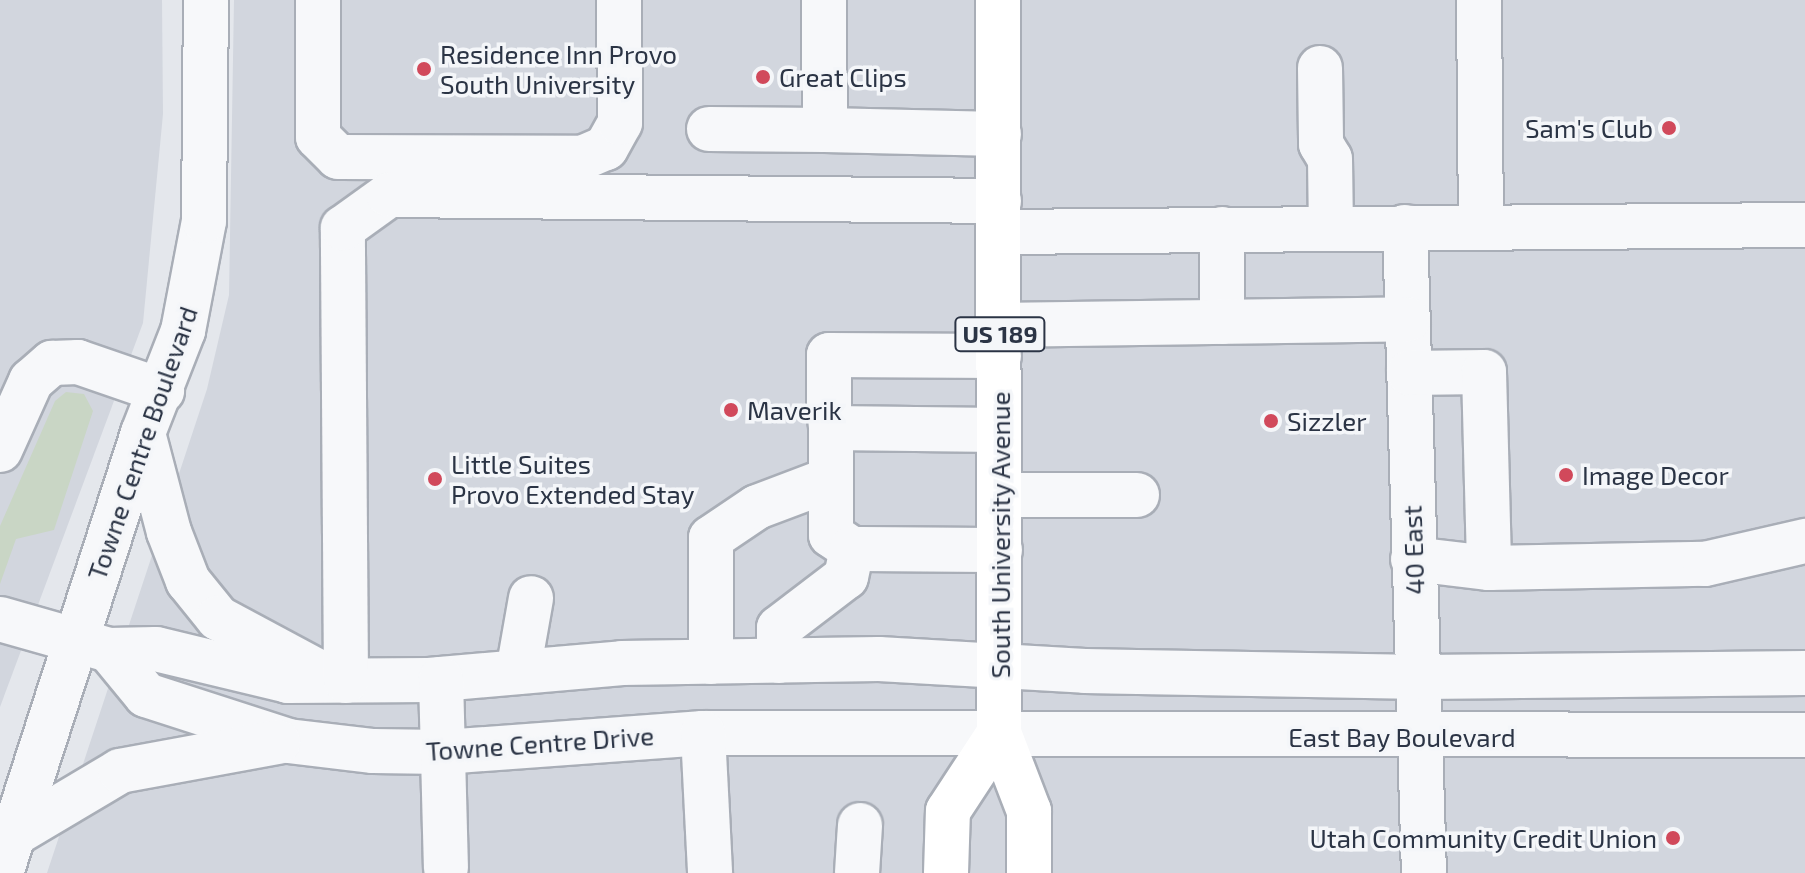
<!DOCTYPE html>
<html>
<head>
<meta charset="utf-8">
<style>
	body { margin:0 }
	#map { position:relative; width:1805px; height:873px; overflow:hidden; background:#e4e7ec; font-family:"Exo 2",sans-serif }
	div>[style] { position:absolute }
	[style*='--x'] { left:calc(var(--x)*1px); top:calc(var(--y)*1px); width:calc(var(--w)*1px); rotate:calc(var(--a)*1deg) }
	.built>* { inset:0; background:#d2d6de }
	.green>* { inset:0; background:#c9d6c5 }
	.roads { filter:drop-shadow(2px 0 #a9aeb7) drop-shadow(-2px 0 #a9aeb7) drop-shadow(0 2px #a9aeb7) drop-shadow(0 -2px #a9aeb7) }
	.minor>* { height:44px; margin:-22px; padding:0 22px; transform-origin:22px; border-radius:22px; background:#f7f8fa }
	.highway>* { height:44px; margin:-22px; padding:0 22px; transform-origin:22px; border-radius:22px; background:#fff }
	.dots>* { width:22px; height:22px; translate:-50% -50%; box-sizing:border-box; border:4px solid #f4f6f9; border-radius:50% }
	span { translate:-50% -50%; white-space:nowrap; text-align:center; line-height:1.15; -webkit-text-stroke:7px #f4f6f9; paint-order:stroke }
	.shield-label span { padding:2px 6px; background:#f4f6f9; border:2px solid; border-radius:6px; -webkit-text-stroke-width:0 }
	.shield-label { font-size:24px; color:#2b3445; font-weight:700 }
	.poi-label { font-size:26px; color:#2b3445 }
	.left { translate:0 -50%; text-align:left }
	.right { translate:-100% -50%; text-align:right }
	.street-label { font-size:26px; color:#2b3445 }
</style>
</head>
<body>
<div id="map">
	<div class="built">
		<i style="clip-path:polygon(0 0,162px 0,163px 114px,143px 323px,0 707px)"></i>
		<i style="clip-path:polygon(234px 0,1805px 0,1805px 873px,47px 873px,207px 389px,229px 295px)"></i>
	</div>
	<div class="green">
		<i style="clip-path:polygon(66px 392px,84px 394px,93px 411px,54px 530px,16px 539px,0 584px,0 526px,55px 401px)"></i>
	</div>
	<div class="roads">
		<div class="minor">
			<i style="--x:318;--y:0;--w:137;--a:90"></i>
			<i style="--x:318;--y:137;--w:28;--a:45"></i>
			<i style="--x:338;--y:157;--w:244;--a:0.2"></i>
			<i style="--x:582;--y:158;--w:26;--a:-23"></i>
			<i style="--x:606;--y:148;--w:29;--a:-61"></i>
			<i style="--x:620;--y:123;--w:123;--a:-90.5"></i>
			<i style="--x:824;--y:0;--w:130;--a:89.6"></i>
			<i style="--x:825;--y:130;--w:174;--a:1.3"></i>
			<i style="--x:1479;--y:0;--w:226;--a:89.5"></i>
			<i style="--x:1320;--y:68;--w:76;--a:89.2"></i>
			<i style="--x:1321;--y:144;--w:17;--a:59"></i>
			<i style="--x:1330;--y:159;--w:68;--a:89.2"></i>
			<i style="--x:709;--y:129;--w:116;--a:0.5"></i>
			<i style="--x:1405;--y:227;--w:646;--a:88.32"></i>
			<i style="--x:1222;--y:229;--w:93;--a:90"></i>
			<i style="--x:998;--y:232;--w:807;--a:-0.5"></i>
			<i style="--x:1000;--y:325;--w:408;--a:-0.8"></i>
			<i style="--x:999;--y:356;--w:170;--a:-179.7"></i>
			<i style="--x:829;--y:355;--w:53;--a:90"></i>
			<i style="--x:829;--y:408;--w:20;--a:84"></i>
			<i style="--x:831;--y:428;--w:168;--a:0.7"></i>
			<i style="--x:1409;--y:373;--w:75;--a:-0.8"></i>
			<i style="--x:1484;--y:372;--w:196;--a:88.5"></i>
			<i style="--x:1489;--y:568;--w:216;--a:-1.1"></i>
			<i style="--x:1705;--y:564;--w:103;--a:-13"></i>
			<i style="--x:831;--y:428;--w:107;--a:90"></i>
			<i style="--x:831;--y:535;--w:25;--a:34"></i>
			<i style="--x:852;--y:549;--w:148;--a:0.4"></i>
			<i style="--x:143;--y:433;--w:102;--a:75.3"></i>
			<i style="--x:169;--y:532;--w:53;--a:68.8"></i>
			<i style="--x:188;--y:581;--w:48;--a:51"></i>
			<i style="--x:218;--y:618;--w:112;--a:28.2"></i>
			<i style="--x:0;--y:450;--w:76;--a:-65.8"></i>
			<i style="--x:31;--y:381;--w:28;--a:-41"></i>
			<i style="--x:52;--y:363;--w:26;--a:-2"></i>
			<i style="--x:78;--y:362;--w:89;--a:19"></i>
			<i style="--x:1001;--y:495;--w:136;--a:0"></i>
			<i style="--x:1413;--y:559;--w:77;--a:6.8"></i>
			<i style="--x:0;--y:619;--w:113;--a:15.9"></i>
			<i style="--x:109;--y:650;--w:47;--a:-1.2"></i>
			<i style="--x:156;--y:649;--w:136;--a:13.6"></i>
			<i style="--x:288;--y:681;--w:141;--a:-0.4"></i>
			<i style="--x:429;--y:680;--w:194;--a:-5"></i>
			<i style="--x:622;--y:663;--w:257;--a:-0.9"></i>
			<i style="--x:879;--y:659;--w:206;--a:3.3"></i>
			<i style="--x:1085;--y:671;--w:337;--a:1"></i>
			<i style="--x:1422;--y:677;--w:383;--a:-0.6"></i>
			<i style="--x:109;--y:650;--w:58;--a:50.6"></i>
			<i style="--x:146;--y:695;--w:149;--a:17.9"></i>
			<i style="--x:288;--y:741;--w:86;--a:6.7"></i>
			<i style="--x:373;--y:751;--w:71;--a:0.8"></i>
			<i style="--x:444;--y:752;--w:260;--a:-4.2"></i>
			<i style="--x:703;--y:733;--w:1102;--a:0.1"></i>
			<i style="--x:779;--y:661;--w:33;--a:-90"></i>
			<i style="--x:779;--y:628;--w:84;--a:-37.3"></i>
			<i style="--x:846;--y:577;--w:29;--a:-78"></i>
			<i style="--x:711;--y:662;--w:124;--a:-90"></i>
			<i style="--x:711;--y:538;--w:55;--a:-34"></i>
			<i style="--x:757;--y:507;--w:79;--a:-20.7"></i>
			<i style="--x:518;--y:672;--w:75;--a:-80"></i>
			<i style="--x:441;--y:679;--w:189;--a:88.5"></i>
			<i style="--x:346;--y:681;--w:453;--a:-90.4"></i>
			<i style="--x:343;--y:228;--w:57;--a:-35.7"></i>
			<i style="--x:389;--y:195;--w:610;--a:0.56"></i>
			<i style="--x:703;--y:733;--w:140;--a:87.1"></i>
			<i style="--x:14;--y:834;--w:123;--a:-30.7"></i>
			<i style="--x:120;--y:771;--w:161;--a:-10.4"></i>
			<i style="--x:1;--y:873;--w:462;--a:-72.1"></i>
			<i style="--x:143;--y:433;--w:110;--a:-68.6"></i>
			<i style="--x:183;--y:331;--w:112;--a:-79.2"></i>
			<i style="--x:204;--y:221;--w:221;--a:-89.5"></i>
			<i style="--x:857;--y:873;--w:48;--a:-86.4"></i>
		</div>
		<div class="highway">
			<i style="--x:998;--y:0;--w:733;--a:89.92"></i>
			<i style="--x:999;--y:733;--w:84;--a:69"></i>
			<i style="--x:1029;--y:811;--w:62;--a:90"></i>
			<i style="--x:946;--y:873;--w:62;--a:-88.2"></i>
			<i style="--x:948;--y:811;--w:93;--a:-56.8"></i>
		</div>
	</div>
	<div class="dots">
		<i style="left:424px;top:69px;background:#d1495b"></i>
		<i style="left:763px;top:77px;background:#d1495b"></i>
		<i style="left:1669px;top:128px;background:#d1495b"></i>
		<i style="left:731px;top:410px;background:#d1495b"></i>
		<i style="left:1271px;top:421px;background:#d1495b"></i>
		<i style="left:1566px;top:475px;background:#d1495b"></i>
		<i style="left:435px;top:479px;background:#d1495b"></i>
		<i style="left:1673px;top:838px;background:#d1495b"></i>
	</div>
	<div class="shield-label">
		<span style="left:1000px;top:334px">US 189</span>
	</div>
	<div class="poi-label">
		<span class="left" style="left:440px;top:69px">Residence Inn Provo<br>South University</span>
		<span class="left" style="left:779px;top:77px">Great Clips</span>
		<span class="right" style="left:1653px;top:128px">Sam's Club</span>
		<span class="left" style="left:747px;top:410px">Maverik</span>
		<span class="left" style="left:1287px;top:421px">Sizzler</span>
		<span class="left" style="left:451px;top:479px">Little Suites<br>Provo Extended Stay</span>
		<span class="left" style="left:1582px;top:475px">Image Decor</span>
		<span class="right" style="left:1657px;top:838px">Utah Community Credit Union</span>
	</div>
	<div class="street-label">
		<span style="left:142px;top:443px;rotate:-71deg">Towne Centre Boulevard</span>
		<span style="left:1000px;top:535px;rotate:-90deg">South University Avenue</span>
		<span style="left:1413px;top:550px;rotate:-92deg">40 East</span>
		<span style="left:1402px;top:737px">East Bay Boulevard</span>
		<span style="left:540px;top:743px;rotate:-4deg">Towne Centre Drive</span>
	</div>
</div>
</body>
</html>
